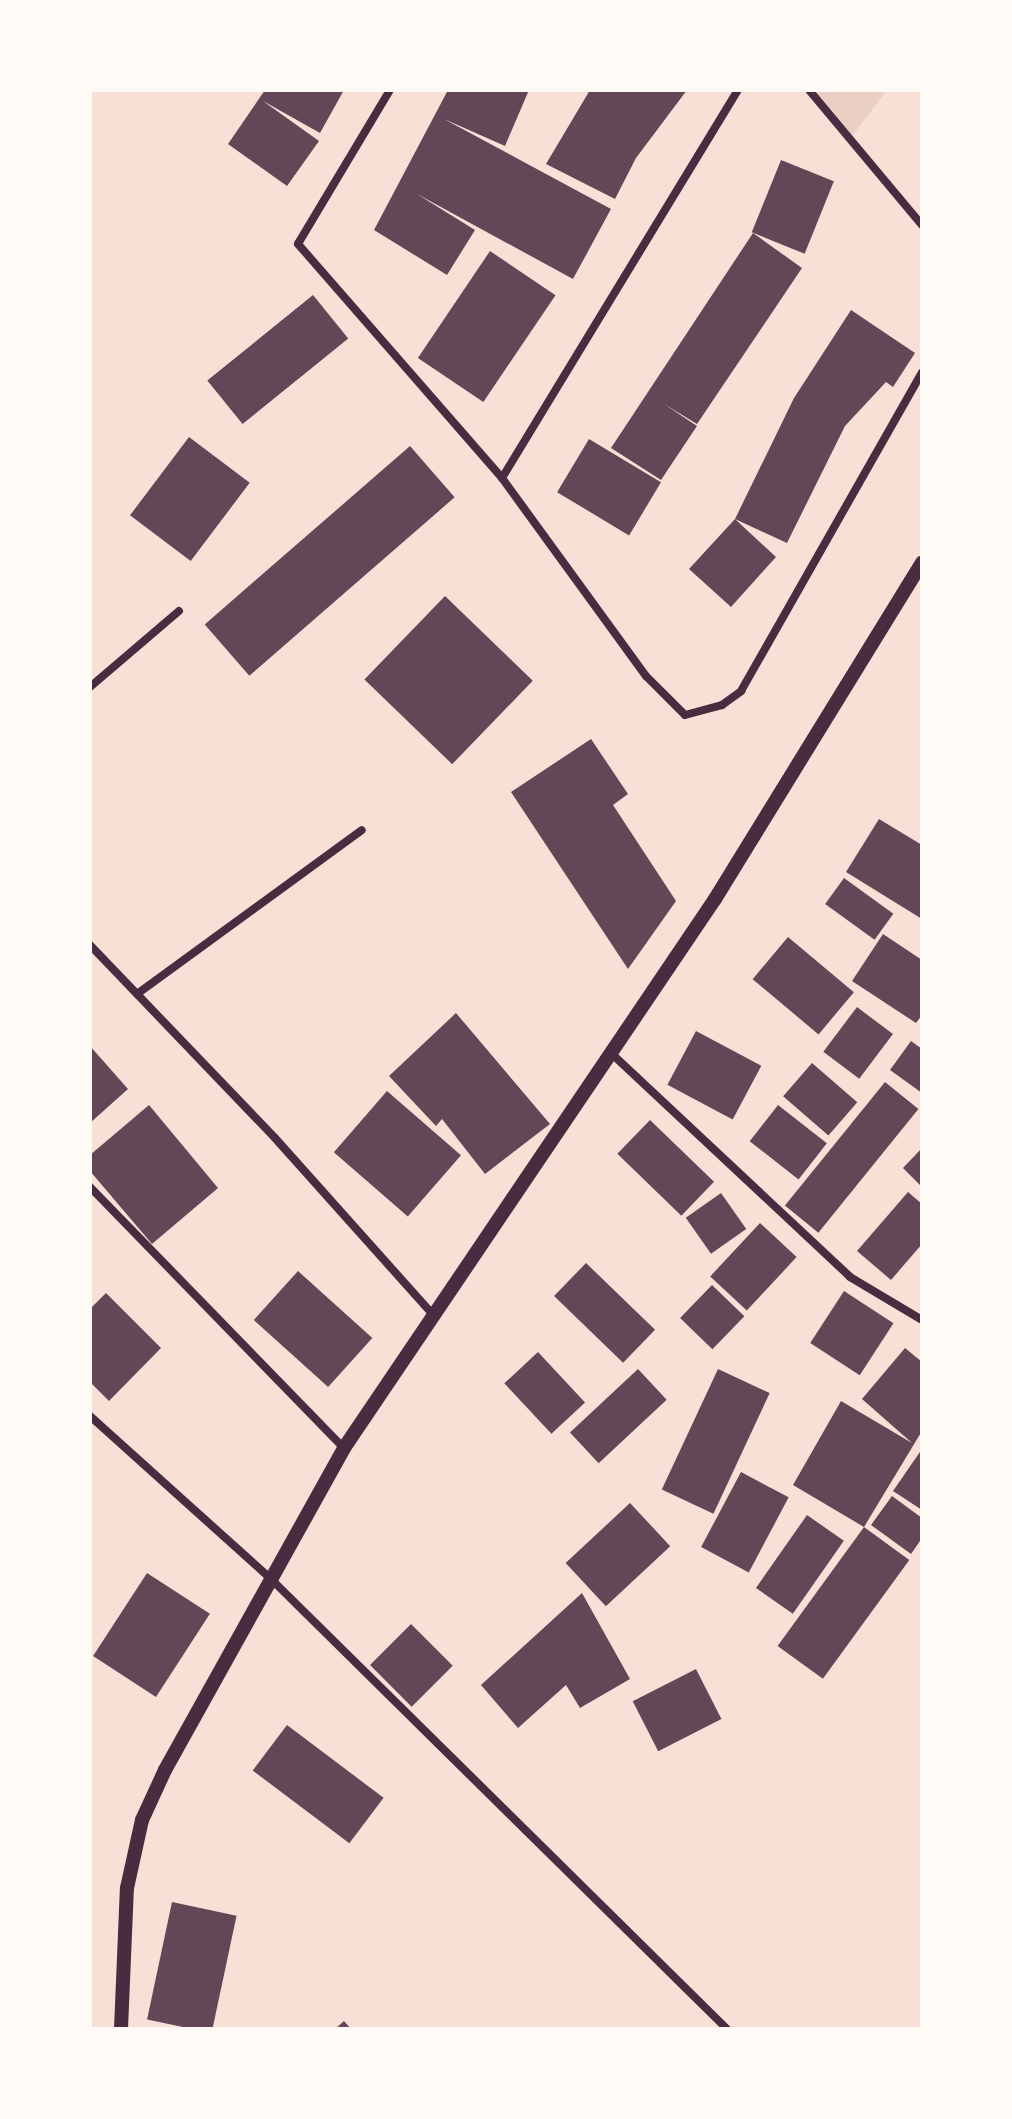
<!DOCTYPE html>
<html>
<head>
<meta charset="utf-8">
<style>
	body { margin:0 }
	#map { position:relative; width:1012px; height:2119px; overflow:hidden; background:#f7e1d7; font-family:"Times New Roman",serif }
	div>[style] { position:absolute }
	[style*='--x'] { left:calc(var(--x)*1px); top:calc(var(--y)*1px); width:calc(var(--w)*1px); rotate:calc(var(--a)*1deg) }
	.green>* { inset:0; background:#ebcfc5 }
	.building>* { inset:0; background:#644757; transform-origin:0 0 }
	.minor>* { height:8px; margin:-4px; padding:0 4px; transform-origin:4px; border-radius:4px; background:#4a2c40 }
	.tertiary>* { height:14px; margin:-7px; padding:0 7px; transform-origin:7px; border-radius:7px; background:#4a2c40 }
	span { translate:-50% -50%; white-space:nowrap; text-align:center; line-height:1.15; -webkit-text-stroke:6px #fffaf5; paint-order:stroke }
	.frame { position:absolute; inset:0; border:92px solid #fffaf5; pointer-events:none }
</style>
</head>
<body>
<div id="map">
	<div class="green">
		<i style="clip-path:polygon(812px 90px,887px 90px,849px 140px)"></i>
	</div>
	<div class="building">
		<i style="clip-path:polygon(265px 90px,344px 90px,320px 133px,263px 101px,319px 141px,287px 186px,228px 144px)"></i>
		<i style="clip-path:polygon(448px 90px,529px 90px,505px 146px,444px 119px,611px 209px,573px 279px,417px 194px,475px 230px,447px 275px,374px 230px)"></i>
		<i style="clip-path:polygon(590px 90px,687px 90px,636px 158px,615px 199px,546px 164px)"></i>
		<i style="left:781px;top:160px;width:57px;height:78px;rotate:22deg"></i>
		<i style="clip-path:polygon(753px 233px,802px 268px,697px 424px,664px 404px,697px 426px,661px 480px,611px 448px)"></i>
		<i style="left:490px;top:251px;width:79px;height:129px;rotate:34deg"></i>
		<i style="left:313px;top:295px;width:56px;height:136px;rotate:51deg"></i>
		<i style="clip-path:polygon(851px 310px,915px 353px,893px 387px,886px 382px,845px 426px,787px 543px,735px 519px,776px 557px,731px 607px,689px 569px,735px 519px,794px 398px)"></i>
		<i style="left:189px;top:437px;width:76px;height:98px;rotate:37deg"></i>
		<i style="left:589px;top:439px;width:84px;height:62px;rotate:31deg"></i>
		<i style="left:410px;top:446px;width:68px;height:272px;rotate:49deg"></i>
		<i style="left:445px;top:596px;width:122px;height:116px;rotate:44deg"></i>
		<i style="clip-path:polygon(591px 739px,628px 794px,613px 805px,676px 901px,628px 969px,511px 792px)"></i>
		<i style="clip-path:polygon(879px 819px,922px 845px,922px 919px,846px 872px)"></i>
		<i style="left:844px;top:878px;width:61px;height:32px;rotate:36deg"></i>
		<i style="clip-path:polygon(883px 934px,922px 960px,922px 1015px,916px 1023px,852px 981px)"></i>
		<i style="left:788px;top:937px;width:86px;height:55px;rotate:40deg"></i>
		<i style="left:857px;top:1007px;width:45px;height:56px;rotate:37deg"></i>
		<i style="clip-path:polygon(456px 1013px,550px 1124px,485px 1174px,442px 1119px,436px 1126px,389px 1076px)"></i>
		<i style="left:696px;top:1031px;width:74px;height:61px;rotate:28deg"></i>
		<i style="clip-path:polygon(911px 1041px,922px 1049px,922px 1093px,890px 1070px)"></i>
		<i style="clip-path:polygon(90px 1046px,128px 1089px,90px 1123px)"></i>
		<i style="left:812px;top:1063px;width:60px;height:44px;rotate:41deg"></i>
		<i style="left:885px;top:1082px;width:43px;height:159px;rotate:39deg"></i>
		<i style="left:387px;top:1091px;width:98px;height:81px;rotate:41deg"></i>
		<i style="clip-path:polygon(149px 1105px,218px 1188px,152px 1244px,90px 1171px,90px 1155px)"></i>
		<i style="left:778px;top:1105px;width:62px;height:46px;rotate:38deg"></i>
		<i style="left:650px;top:1120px;width:89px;height:47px;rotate:44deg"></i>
		<i style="clip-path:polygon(922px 1148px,922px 1187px,903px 1168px)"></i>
		<i style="clip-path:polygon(908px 1192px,922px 1204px,922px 1244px,891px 1280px,857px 1251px)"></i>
		<i style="left:721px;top:1193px;width:44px;height:43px;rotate:55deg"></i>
		<i style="left:760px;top:1223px;width:50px;height:73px;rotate:43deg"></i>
		<i style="left:586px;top:1263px;width:96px;height:46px;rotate:44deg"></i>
		<i style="left:298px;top:1271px;width:100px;height:66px;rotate:42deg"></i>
		<i style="left:712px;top:1285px;width:45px;height:46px;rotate:44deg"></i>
		<i style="left:844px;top:1291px;width:59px;height:62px;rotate:33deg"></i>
		<i style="clip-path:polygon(106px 1293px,161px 1348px,109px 1401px,90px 1382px,90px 1309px)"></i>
		<i style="clip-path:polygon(905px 1348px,922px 1362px,922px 1431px,864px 1527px,793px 1485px,841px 1401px,912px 1443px,862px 1399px)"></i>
		<i style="left:538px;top:1352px;width:69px;height:46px;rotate:47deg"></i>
		<i style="left:638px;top:1369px;width:42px;height:93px;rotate:47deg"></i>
		<i style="left:718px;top:1369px;width:57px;height:133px;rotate:25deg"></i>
		<i style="clip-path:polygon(922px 1449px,922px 1510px,893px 1491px)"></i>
		<i style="left:741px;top:1472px;width:54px;height:85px;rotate:28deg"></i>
		<i style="clip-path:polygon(892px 1496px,922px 1518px,922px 1538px,911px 1554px,871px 1525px)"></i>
		<i style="left:630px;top:1503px;width:59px;height:88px;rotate:47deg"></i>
		<i style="left:807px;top:1515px;width:45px;height:89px;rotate:35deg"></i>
		<i style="left:864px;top:1527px;width:56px;height:147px;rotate:36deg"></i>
		<i style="left:147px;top:1573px;width:75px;height:99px;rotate:33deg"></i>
		<i style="clip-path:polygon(582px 1593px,630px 1679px,580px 1708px,566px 1685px,518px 1728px,481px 1685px)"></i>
		<i style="left:411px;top:1624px;width:59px;height:58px;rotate:45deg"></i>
		<i style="left:696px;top:1669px;width:56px;height:71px;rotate:63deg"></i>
		<i style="left:287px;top:1725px;width:121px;height:57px;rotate:37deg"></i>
		<i style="left:172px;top:1902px;width:66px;height:120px;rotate:12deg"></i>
		<i style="clip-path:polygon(344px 2021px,351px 2029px,335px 2029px)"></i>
	</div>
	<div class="minor">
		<i style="--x:390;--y:90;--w:179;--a:120.9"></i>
		<i style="--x:298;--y:244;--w:310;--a:48.9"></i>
		<i style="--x:502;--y:478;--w:245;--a:54"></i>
		<i style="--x:646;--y:676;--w:55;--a:45"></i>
		<i style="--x:685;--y:715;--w:38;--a:-15"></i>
		<i style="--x:722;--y:705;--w:24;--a:-36"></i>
		<i style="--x:741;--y:691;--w:366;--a:-60.4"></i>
		<i style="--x:809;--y:90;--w:176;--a:50.1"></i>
		<i style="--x:502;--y:478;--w:454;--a:-58.7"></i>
		<i style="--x:90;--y:687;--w:117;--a:-40.5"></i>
		<i style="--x:90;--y:945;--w:267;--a:46.2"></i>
		<i style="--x:275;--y:1138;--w:237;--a:48.2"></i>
		<i style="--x:137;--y:994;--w:278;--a:-36.1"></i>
		<i style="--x:612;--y:1054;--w:326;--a:43.1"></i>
		<i style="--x:850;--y:1277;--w:84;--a:30.8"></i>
		<i style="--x:90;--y:1187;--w:364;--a:45.8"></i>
		<i style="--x:90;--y:1416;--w:244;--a:42"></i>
		<i style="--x:271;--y:1579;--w:641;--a:44.62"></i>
	</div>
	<div class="tertiary">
		<i style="--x:121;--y:2029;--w:141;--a:-87.6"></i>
		<i style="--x:127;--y:1888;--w:70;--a:-77.6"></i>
		<i style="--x:142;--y:1820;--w:55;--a:-65.3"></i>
		<i style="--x:165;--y:1770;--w:368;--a:-60.9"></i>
		<i style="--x:344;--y:1448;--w:663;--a:-55.95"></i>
		<i style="--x:715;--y:899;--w:395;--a:-58.4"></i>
	</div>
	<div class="frame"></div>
</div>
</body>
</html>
